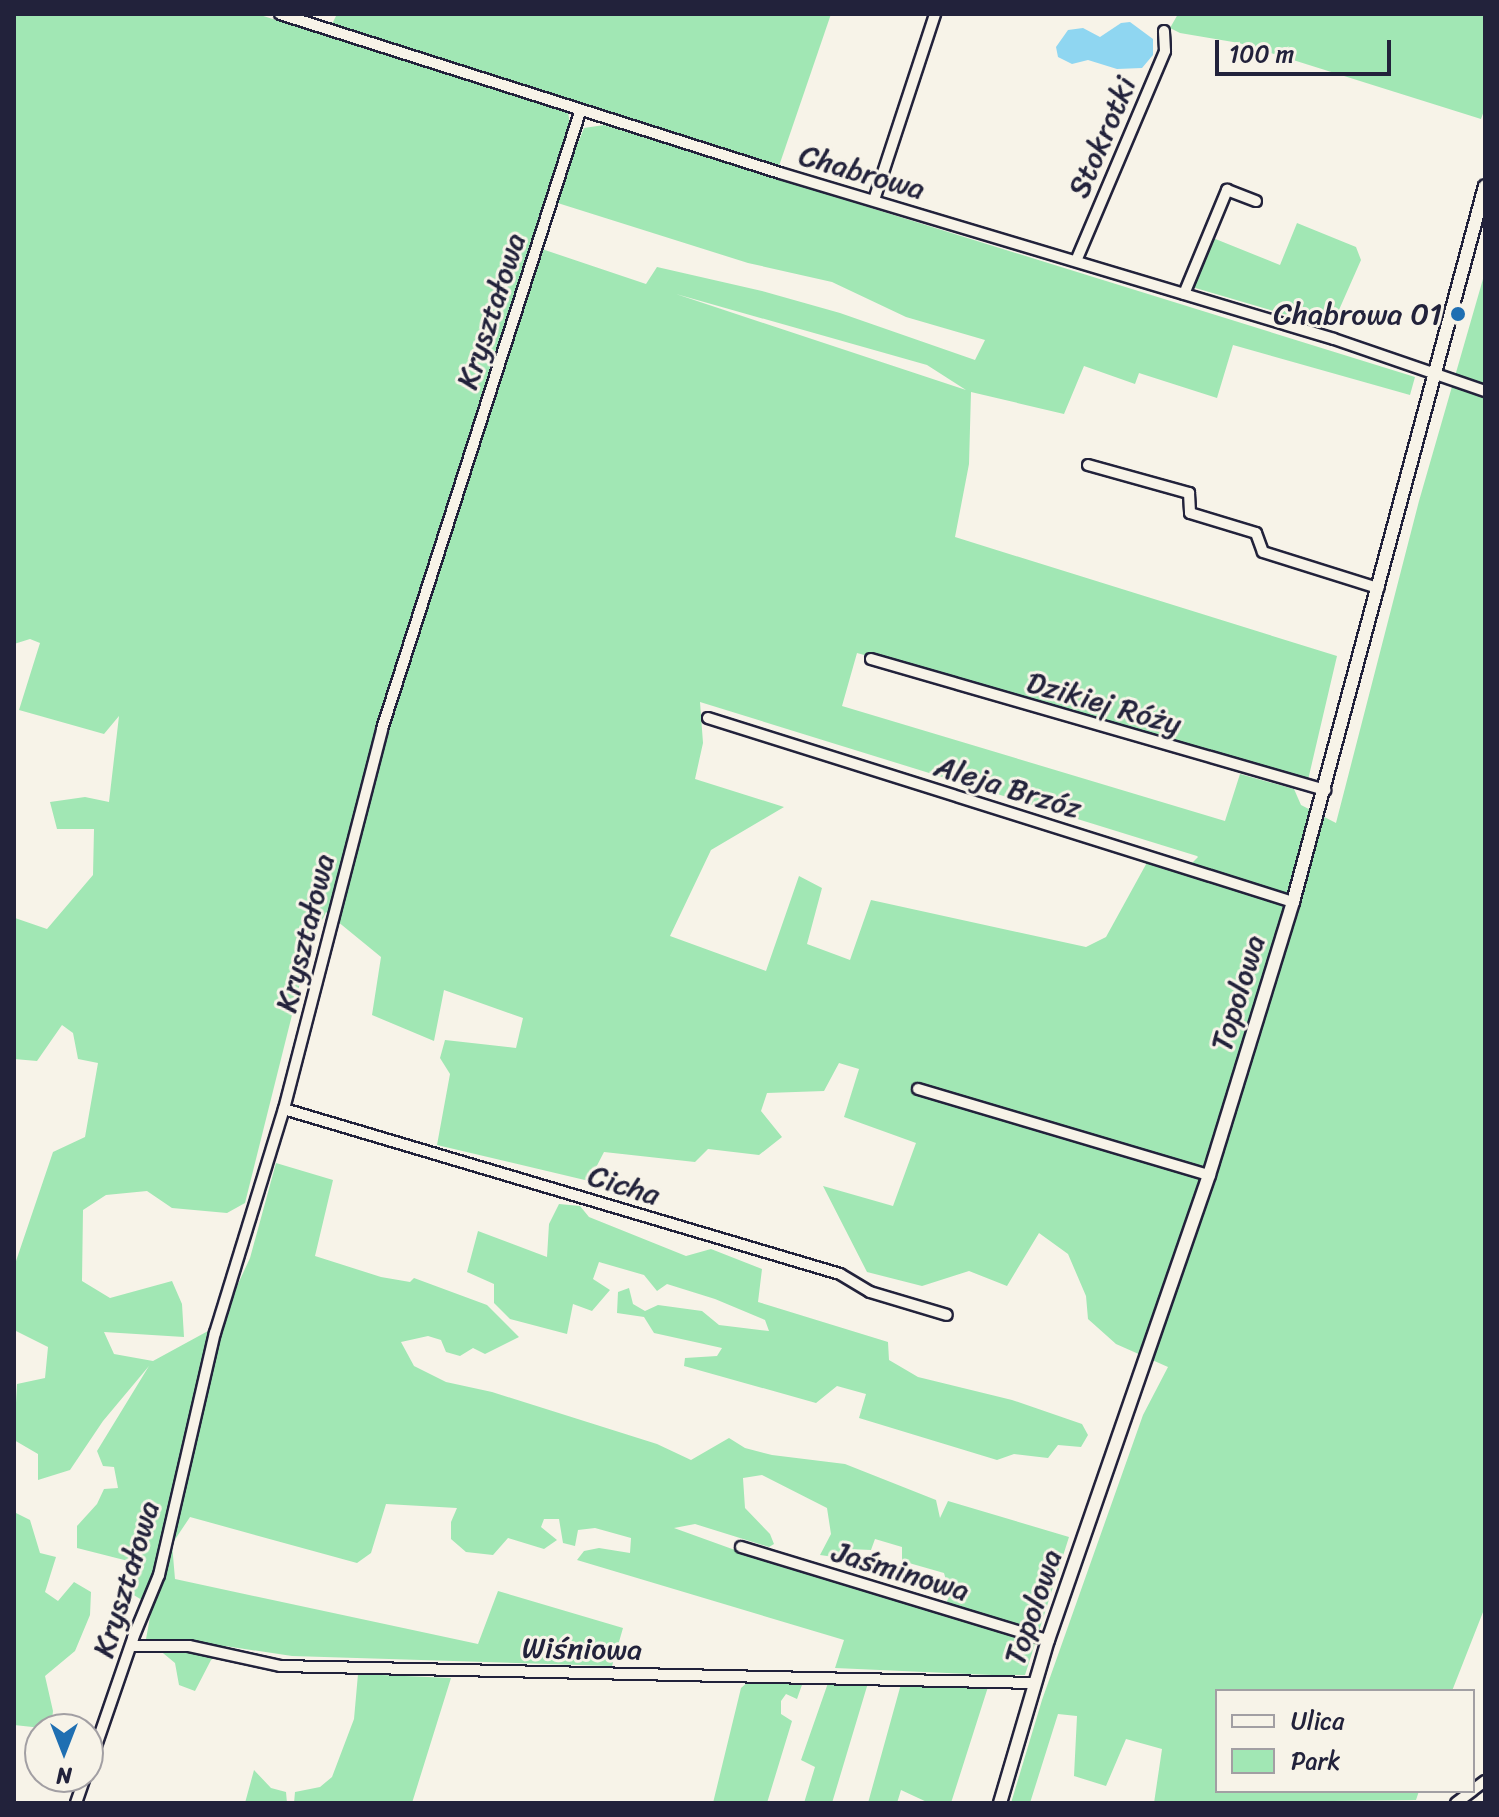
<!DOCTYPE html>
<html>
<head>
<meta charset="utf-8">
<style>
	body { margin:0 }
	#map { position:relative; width:1499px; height:1817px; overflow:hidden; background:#f7f3e8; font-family:Sriracha,sans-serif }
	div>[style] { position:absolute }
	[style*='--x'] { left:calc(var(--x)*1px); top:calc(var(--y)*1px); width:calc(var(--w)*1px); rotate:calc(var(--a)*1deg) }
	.green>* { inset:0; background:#a1e7b4 }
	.water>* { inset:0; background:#8fd6f1 }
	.roads { filter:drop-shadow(2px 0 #22223b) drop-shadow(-2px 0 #22223b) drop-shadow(0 2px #22223b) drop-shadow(0 -2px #22223b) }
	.minor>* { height:10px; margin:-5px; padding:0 5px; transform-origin:5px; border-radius:5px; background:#f7f3e8 }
	.tertiary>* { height:12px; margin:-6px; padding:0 6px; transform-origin:6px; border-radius:6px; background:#f7f3e8 }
	.dots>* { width:22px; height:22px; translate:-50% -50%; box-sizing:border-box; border:4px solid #f7f3e8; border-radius:50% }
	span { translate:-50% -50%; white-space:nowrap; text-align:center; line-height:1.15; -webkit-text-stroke:6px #f7f3e8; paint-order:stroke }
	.street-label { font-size:30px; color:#22223b }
	.poi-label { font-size:30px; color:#22223b }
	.right { translate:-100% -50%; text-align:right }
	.frame { position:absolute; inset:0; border:16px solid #22223b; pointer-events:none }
	.legend { position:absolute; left:1215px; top:1689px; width:260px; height:104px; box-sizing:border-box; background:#f7f3e8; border:2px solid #a29fa3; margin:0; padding:10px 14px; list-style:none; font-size:24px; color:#22223b }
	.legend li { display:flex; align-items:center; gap:16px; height:40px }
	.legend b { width:40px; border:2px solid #a29fa3 }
	.north { position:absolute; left:24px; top:1713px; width:80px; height:80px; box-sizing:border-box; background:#f7f3e8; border:2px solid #a29fa3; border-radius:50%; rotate:180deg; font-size:22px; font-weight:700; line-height:32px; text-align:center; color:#22223b }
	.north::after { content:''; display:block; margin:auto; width:28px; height:36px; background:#1f6fb2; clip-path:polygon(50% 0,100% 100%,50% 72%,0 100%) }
	.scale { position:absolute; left:1215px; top:40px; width:176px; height:36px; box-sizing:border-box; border:4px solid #22223b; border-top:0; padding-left:10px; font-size:24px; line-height:28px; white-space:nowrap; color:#22223b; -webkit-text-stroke:6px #f7f3e8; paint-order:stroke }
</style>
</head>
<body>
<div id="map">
	<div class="green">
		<i style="clip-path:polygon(evenodd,14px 14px,257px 14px,568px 112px,570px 124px,566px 139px,578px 143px,584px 128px,604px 125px,1415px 377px,1410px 395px,1233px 345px,1217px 398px,1139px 373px,1135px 384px,1084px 366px,1064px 414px,971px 392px,969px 464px,955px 537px,1337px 656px,1308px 780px,857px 653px,842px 706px,1225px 821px,1240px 774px,1294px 789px,1301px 805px,1336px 823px,1419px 501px,1485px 272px,1485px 1607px,1452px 1691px,1217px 1691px,1217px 1791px,1419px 1791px,1416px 1800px,1154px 1803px,1162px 1749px,1126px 1739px,1106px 1786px,1074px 1776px,1077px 1716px,1058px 1714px,1030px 1803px,1011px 1803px,1042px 1700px,1143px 1415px,1168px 1367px,1116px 1344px,1088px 1319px,1086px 1296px,1068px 1254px,1039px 1233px,1007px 1286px,969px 1271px,922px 1286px,867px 1272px,823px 1186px,893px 1206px,916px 1143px,844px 1117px,859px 1069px,839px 1063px,824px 1091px,767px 1093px,761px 1111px,782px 1137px,759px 1155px,708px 1149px,695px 1162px,604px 1152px,589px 1181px,437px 1145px,450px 1074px,440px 1058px,445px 1040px,516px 1048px,523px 1018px,444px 990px,434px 1041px,372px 1015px,381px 957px,326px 912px,309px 947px,245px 1203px,227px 1213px,172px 1208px,147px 1191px,106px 1195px,83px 1210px,82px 1281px,110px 1298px,172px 1281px,182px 1304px,184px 1337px,104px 1332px,114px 1354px,153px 1361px,219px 1325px,250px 1258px,276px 1163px,333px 1180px,315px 1256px,381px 1277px,410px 1282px,414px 1278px,487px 1305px,519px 1337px,485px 1354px,473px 1348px,460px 1356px,446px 1352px,441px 1340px,428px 1336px,401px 1342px,414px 1366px,446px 1382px,492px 1392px,657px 1444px,691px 1460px,729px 1438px,745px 1448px,772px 1455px,845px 1464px,936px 1500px,940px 1518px,948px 1501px,1069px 1537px,1025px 1675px,992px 1675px,835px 1668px,844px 1640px,577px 1560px,584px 1551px,599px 1548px,630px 1553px,631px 1538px,595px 1528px,578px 1530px,575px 1546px,563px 1543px,559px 1519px,544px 1519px,541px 1527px,557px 1540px,544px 1549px,508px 1538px,493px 1555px,466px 1552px,451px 1539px,451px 1522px,457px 1508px,386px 1504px,371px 1553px,357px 1563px,190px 1517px,172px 1544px,175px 1579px,478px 1644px,498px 1591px,623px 1628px,612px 1666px,292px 1656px,225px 1646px,211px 1660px,195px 1691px,179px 1685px,175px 1663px,146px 1639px,152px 1606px,132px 1594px,140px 1564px,77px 1548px,77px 1526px,97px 1504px,104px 1489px,118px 1488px,114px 1467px,103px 1466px,97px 1451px,149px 1366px,103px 1421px,70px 1470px,38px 1480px,38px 1454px,14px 1440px,17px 1384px,45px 1378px,48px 1347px,14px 1330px,14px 1267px,53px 1152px,85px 1137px,98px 1063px,78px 1059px,73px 1033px,62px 1025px,37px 1061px,14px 1059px,14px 922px,15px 918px,47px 929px,93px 875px,94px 829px,57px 829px,50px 802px,85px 797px,109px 802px,119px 716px,104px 734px,19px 710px,40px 643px,30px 639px,14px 644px,14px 14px,545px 199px,748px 263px,832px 282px,906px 317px,985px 340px,975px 360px,840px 313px,762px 291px,657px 267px,646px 284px,530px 245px,545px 199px,14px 14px,676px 294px,927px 365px,966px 390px,676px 294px,14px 14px,700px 702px,1197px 856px,1198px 857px,1188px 867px,1150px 857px,1106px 937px,1086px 947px,871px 900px,850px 960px,807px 944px,822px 888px,799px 876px,766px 971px,670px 936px,711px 850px,784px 807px,695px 779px,703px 743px,700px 702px,14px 14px,762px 1475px,827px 1508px,831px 1534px,820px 1555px,834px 1557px,849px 1549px,871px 1550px,875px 1539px,902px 1547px,902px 1561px,944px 1573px,950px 1595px,942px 1611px,782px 1567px,674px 1528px,695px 1524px,769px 1547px,774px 1544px,770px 1534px,745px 1508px,743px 1478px,762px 1475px)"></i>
		<i style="clip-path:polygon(337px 14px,831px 14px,779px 166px,330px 28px)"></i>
		<i style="clip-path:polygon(1178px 14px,1485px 14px,1485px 108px,1481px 119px,1239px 43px,1180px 33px,1170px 28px)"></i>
		<i style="clip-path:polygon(1297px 223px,1356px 247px,1361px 260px,1331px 328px,1192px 287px,1213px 238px,1280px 265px)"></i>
		<i style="clip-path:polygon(559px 1204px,580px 1206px,589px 1217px,686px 1256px,711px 1249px,762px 1269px,758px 1302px,888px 1342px,889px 1360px,918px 1377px,1012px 1400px,1082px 1424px,1088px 1435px,1081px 1447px,1058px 1445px,1048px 1458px,1014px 1454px,997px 1460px,859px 1418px,866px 1394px,837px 1386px,816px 1403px,684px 1366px,685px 1358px,717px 1356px,722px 1348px,654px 1333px,644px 1317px,617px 1313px,618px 1292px,629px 1288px,633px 1304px,645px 1311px,658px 1305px,702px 1311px,719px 1325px,769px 1331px,765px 1320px,715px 1299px,667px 1284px,657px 1291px,644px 1275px,599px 1262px,593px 1279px,610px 1290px,592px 1311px,573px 1304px,567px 1334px,510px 1319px,494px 1303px,494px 1284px,467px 1272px,478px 1231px,547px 1257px,549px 1224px)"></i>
		<i style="clip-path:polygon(14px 1512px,30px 1520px,40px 1553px,56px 1557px,45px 1592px,58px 1601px,74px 1582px,91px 1592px,90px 1615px,75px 1651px,45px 1676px,53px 1711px,51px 1729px,14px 1725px)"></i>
		<i style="clip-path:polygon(358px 1674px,451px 1678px,412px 1803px,294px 1803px,295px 1792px,320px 1787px,332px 1777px,354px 1719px)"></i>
		<i style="clip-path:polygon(749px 1681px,803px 1682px,797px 1699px,786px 1694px,781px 1701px,781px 1714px,792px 1721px,767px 1803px,713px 1803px,741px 1688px)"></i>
		<i style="clip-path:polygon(828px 1683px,868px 1683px,832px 1803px,804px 1803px,815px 1767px,801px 1760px)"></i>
		<i style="clip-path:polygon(901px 1684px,988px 1687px,951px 1803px,929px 1803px,901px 1790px,897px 1803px,868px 1803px)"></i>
		<i style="clip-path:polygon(254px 1770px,271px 1788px,286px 1792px,287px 1803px,245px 1803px)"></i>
	</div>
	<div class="water">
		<i style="clip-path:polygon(1130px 22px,1153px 39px,1153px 55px,1142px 68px,1117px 69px,1088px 60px,1072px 64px,1058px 57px,1056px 47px,1068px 30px,1083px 28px,1100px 37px,1121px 23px)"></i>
	</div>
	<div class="roads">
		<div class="minor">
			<i style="--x:280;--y:14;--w:525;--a:17.64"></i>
			<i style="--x:780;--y:173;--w:578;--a:16.68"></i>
			<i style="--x:1334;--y:339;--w:160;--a:19"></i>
			<i style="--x:874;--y:200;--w:196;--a:-71.8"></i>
			<i style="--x:1076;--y:261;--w:228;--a:-67"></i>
			<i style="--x:1165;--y:51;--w:20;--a:-93"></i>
			<i style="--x:1184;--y:294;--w:113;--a:-67.5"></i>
			<i style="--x:1227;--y:190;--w:31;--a:21"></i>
			<i style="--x:1088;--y:465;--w:105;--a:15.5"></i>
			<i style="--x:1189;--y:493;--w:20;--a:87"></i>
			<i style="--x:1190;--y:513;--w:69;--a:16.9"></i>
			<i style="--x:1256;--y:533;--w:20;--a:70"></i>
			<i style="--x:1263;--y:552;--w:121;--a:17.4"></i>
			<i style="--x:871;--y:659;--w:473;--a:16.1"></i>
			<i style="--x:708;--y:718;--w:613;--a:17.46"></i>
			<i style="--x:918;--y:1089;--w:303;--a:16.5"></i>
			<i style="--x:284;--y:1109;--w:580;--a:16.53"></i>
			<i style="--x:840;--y:1274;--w:35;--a:31"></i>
			<i style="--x:870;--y:1292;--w:80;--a:16.6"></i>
			<i style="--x:741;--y:1547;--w:321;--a:16.9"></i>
			<i style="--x:131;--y:1646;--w:58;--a:0"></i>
			<i style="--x:189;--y:1646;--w:93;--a:12.4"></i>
			<i style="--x:280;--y:1666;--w:754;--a:1.29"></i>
			<i style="--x:88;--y:1769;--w:139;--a:-71"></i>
			<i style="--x:133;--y:1638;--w:68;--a:-67.6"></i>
			<i style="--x:159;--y:1575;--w:248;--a:-77"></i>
			<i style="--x:215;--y:1333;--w:234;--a:-72.9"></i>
			<i style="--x:284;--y:1109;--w:392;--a:-75.5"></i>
			<i style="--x:382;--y:729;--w:648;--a:-72.21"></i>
			<i style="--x:1473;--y:1790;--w:15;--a:-37"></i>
			<i style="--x:76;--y:1803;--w:28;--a:-71"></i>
			<i style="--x:1456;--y:1803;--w:20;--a:-37"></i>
		</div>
		<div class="tertiary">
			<i style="--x:1000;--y:1803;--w:170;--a:-73.6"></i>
			<i style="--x:1048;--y:1640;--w:492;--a:-70.9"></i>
			<i style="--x:1209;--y:1175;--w:286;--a:-72.9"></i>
			<i style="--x:1293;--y:902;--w:741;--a:-74.99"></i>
		</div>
	</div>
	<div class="dots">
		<i style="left:1458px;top:314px;background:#1f6fb2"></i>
	</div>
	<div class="street-label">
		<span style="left:1102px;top:137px;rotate:-67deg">Stokrotki</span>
		<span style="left:862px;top:172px;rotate:16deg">Chabrowa</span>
		<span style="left:491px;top:311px;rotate:-72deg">Kryształowa</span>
		<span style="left:1104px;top:703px;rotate:16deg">Dzikiej Róży</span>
		<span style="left:1008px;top:787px;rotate:17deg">Aleja Brzóz</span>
		<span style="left:305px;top:933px;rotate:-76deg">Kryształowa</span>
		<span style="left:1238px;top:993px;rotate:-73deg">Topolowa</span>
		<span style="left:624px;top:1185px;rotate:17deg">Cicha</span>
		<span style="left:901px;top:1571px;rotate:17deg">Jaśminowa</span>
		<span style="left:126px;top:1579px;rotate:-73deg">Kryształowa</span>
		<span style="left:1033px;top:1607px;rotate:-71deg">Topolowa</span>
		<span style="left:582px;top:1649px;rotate:1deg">Wiśniowa</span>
	</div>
	<div class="poi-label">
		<span class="right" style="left:1442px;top:314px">Chabrowa 01</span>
	</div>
	<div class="frame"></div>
	<ul class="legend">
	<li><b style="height:10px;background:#f7f3e8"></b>Ulica</li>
	<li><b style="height:22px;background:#a1e7b4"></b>Park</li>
	</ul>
	<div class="north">N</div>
	<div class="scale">100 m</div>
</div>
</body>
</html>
